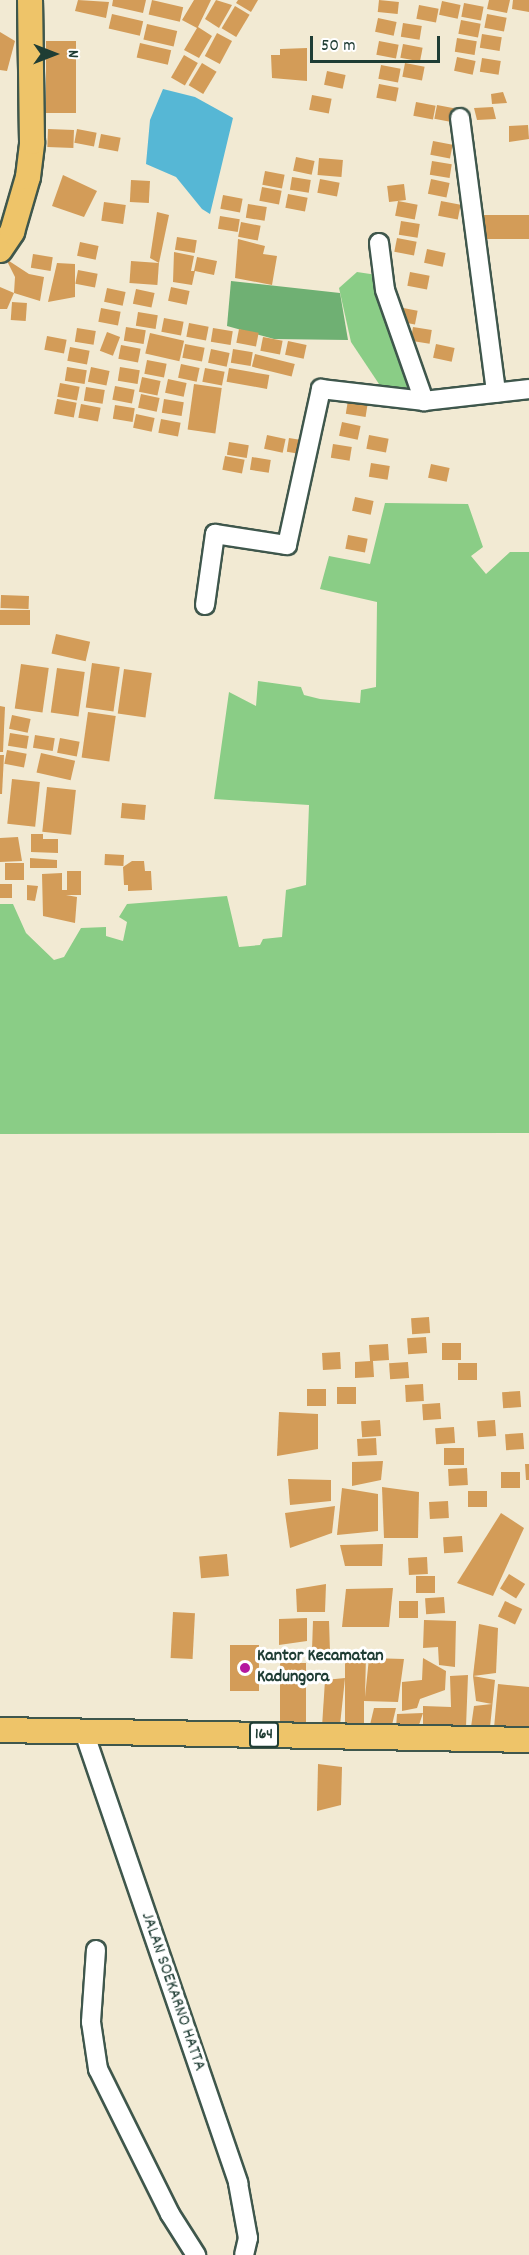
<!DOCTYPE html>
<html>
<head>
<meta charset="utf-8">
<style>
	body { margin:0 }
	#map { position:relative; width:529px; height:2255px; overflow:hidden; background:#f2ead3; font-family:Dekko,sans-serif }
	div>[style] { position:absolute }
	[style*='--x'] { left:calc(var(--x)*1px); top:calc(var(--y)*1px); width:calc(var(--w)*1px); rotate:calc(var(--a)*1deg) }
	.green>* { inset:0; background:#8acd86 }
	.forest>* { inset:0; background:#6fb073 }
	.water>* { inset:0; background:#56b7d5 }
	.building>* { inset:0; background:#d39c58; transform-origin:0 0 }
	.roads { filter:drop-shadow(2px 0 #3f574c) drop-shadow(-2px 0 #3f574c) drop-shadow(0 2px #3f574c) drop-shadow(0 -2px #3f574c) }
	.minor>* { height:18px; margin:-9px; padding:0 9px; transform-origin:9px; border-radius:9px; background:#fff }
	.major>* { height:24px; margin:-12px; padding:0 12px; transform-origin:12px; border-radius:12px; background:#eec469 }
	.dots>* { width:16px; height:16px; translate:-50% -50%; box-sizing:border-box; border:3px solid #fff; border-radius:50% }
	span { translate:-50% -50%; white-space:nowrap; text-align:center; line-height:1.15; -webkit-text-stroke:6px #fff; paint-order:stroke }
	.shield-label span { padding:2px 4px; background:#fff; border:2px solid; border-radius:4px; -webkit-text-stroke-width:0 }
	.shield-label { font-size:16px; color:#1f3d34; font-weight:700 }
	.poi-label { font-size:18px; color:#1f3d34; font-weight:700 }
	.left { translate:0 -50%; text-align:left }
	.street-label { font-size:18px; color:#1f3d34 }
	.north { position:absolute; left:24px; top:24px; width:60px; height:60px; -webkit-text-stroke:4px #fff; paint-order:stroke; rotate:90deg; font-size:16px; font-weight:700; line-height:24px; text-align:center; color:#1f3d34 }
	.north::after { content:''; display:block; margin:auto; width:21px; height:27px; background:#1f3d34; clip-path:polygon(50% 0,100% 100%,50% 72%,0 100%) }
	.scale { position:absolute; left:310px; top:36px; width:130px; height:27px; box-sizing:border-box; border:3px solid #1f3d34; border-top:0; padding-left:8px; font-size:18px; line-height:21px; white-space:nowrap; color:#1f3d34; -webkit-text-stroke:4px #fff; paint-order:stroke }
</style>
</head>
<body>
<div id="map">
	<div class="green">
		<i style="clip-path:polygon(357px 272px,377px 275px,419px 397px,387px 396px,351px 342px,339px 288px)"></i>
		<i style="clip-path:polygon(385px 503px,468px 504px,483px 547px,471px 556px,486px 574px,510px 552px,529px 552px,529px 1133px,0 1134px,0 904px,13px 904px,26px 933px,54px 960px,64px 957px,81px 928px,106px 927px,106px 936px,123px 941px,127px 922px,119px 917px,127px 904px,227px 896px,239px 947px,260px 945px,263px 939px,282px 937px,286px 890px,306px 885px,309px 805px,214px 799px,229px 692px,256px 706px,258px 681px,301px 687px,304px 695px,320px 699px,360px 703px,361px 690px,376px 687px,377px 602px,320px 589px,329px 556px,370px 564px)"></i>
	</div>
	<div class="forest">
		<i style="clip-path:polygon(231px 281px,340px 293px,348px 340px,274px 339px,227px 326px)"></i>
	</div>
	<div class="water">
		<i style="clip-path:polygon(163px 89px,195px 97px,233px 118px,210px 214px,202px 209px,176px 177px,146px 164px,150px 120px)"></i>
	</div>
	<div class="building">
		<i style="clip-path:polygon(78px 0,109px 2px,106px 18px,75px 11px)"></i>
		<i style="clip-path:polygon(113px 0,146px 0,143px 13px,112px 6px)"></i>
		<i style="left:152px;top:0;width:32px;height:15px;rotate:13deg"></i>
		<i style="clip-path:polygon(194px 0,211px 0,198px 27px,212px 36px,199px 58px,184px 50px,197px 28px,182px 20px)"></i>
		<i style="clip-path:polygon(216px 0,232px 5px,219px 28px,205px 19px)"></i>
		<i style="clip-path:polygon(238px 0,258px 0,251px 12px,236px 3px)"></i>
		<i style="left:379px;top:0;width:20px;height:12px;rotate:6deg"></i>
		<i style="clip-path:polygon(489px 0,510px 0,507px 13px,487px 9px)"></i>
		<i style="clip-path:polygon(513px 0,529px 0,529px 12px,512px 9px)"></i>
		<i style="left:442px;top:1px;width:19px;height:14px;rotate:12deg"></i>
		<i style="left:464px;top:3px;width:20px;height:14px;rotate:11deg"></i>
		<i style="left:419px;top:5px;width:20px;height:14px;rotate:11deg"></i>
		<i style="left:235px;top:6px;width:17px;height:26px;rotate:31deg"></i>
		<i style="left:112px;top:14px;width:32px;height:15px;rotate:13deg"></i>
		<i style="left:487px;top:14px;width:20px;height:14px;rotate:11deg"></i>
		<i style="left:378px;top:18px;width:19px;height:14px;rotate:12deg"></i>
		<i style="left:461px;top:20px;width:20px;height:14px;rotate:11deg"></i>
		<i style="left:403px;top:23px;width:19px;height:14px;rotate:9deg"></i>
		<i style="left:147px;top:24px;width:31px;height:16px;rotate:13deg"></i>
		<i style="clip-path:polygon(0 32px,15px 41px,7px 71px,0 70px)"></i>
		<i style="left:217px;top:33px;width:17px;height:26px;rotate:28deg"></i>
		<i style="left:482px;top:34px;width:20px;height:14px;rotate:9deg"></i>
		<i style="left:457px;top:38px;width:20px;height:14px;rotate:9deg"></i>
		<i style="left:46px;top:41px;width:30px;height:72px"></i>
		<i style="left:379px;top:41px;width:20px;height:14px;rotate:11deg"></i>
		<i style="left:140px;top:43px;width:32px;height:15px;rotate:13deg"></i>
		<i style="left:403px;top:44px;width:20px;height:14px;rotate:11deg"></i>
		<i style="clip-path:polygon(307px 48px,307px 81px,272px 78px,271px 55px,280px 55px,280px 49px)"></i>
		<i style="left:184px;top:55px;width:16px;height:26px;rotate:30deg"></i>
		<i style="left:457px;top:57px;width:19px;height:14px;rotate:12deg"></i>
		<i style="left:482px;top:58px;width:19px;height:14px;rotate:9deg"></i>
		<i style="left:202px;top:63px;width:17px;height:26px;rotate:31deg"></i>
		<i style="left:405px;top:63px;width:20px;height:14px;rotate:11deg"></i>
		<i style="left:381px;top:65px;width:20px;height:14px;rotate:11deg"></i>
		<i style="left:327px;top:71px;width:19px;height:14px;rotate:12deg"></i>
		<i style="left:379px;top:84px;width:20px;height:14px;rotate:11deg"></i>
		<i style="clip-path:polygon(503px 92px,507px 103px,492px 104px,491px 94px)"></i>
		<i style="left:312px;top:95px;width:20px;height:15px;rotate:11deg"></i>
		<i style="left:416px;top:102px;width:20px;height:14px;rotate:11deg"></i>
		<i style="left:437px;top:105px;width:20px;height:14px;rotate:11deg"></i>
		<i style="clip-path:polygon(493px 107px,496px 119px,477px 120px,474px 108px)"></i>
		<i style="clip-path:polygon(528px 125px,529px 139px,509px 142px,509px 126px)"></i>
		<i style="left:48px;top:129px;width:26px;height:18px;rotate:2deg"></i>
		<i style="left:77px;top:129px;width:20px;height:14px;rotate:11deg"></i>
		<i style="left:101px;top:134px;width:20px;height:14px;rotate:11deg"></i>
		<i style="left:433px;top:141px;width:20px;height:14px;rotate:11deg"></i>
		<i style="left:296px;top:157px;width:19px;height:14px;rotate:12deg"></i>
		<i style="left:319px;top:158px;width:24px;height:17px;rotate:5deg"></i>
		<i style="left:432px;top:161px;width:20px;height:14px;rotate:9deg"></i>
		<i style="left:265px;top:171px;width:20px;height:14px;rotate:11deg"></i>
		<i style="clip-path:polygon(63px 175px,97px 191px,84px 217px,52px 206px)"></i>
		<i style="left:292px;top:177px;width:19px;height:13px;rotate:9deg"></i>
		<i style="left:320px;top:179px;width:20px;height:14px;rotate:11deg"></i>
		<i style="left:431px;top:179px;width:19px;height:15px;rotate:12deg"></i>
		<i style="left:131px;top:180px;width:19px;height:22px;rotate:3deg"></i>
		<i style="left:404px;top:184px;width:16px;height:17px;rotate:83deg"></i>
		<i style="left:262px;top:187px;width:20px;height:14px;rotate:11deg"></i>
		<i style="left:288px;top:194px;width:20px;height:14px;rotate:11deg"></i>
		<i style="left:223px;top:195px;width:20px;height:14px;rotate:11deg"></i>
		<i style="left:398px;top:201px;width:20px;height:15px;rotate:11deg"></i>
		<i style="left:441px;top:201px;width:20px;height:15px;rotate:11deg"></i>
		<i style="left:104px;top:202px;width:22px;height:19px;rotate:8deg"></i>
		<i style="left:248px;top:204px;width:19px;height:14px;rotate:9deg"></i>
		<i style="clip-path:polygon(157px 212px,169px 215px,159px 263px,150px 258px)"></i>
		<i style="left:529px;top:215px;width:24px;height:52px;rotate:90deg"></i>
		<i style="left:220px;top:216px;width:20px;height:13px;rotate:9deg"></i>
		<i style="left:401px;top:221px;width:19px;height:14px;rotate:9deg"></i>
		<i style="left:241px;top:222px;width:20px;height:15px;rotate:11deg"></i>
		<i style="left:177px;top:237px;width:20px;height:13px;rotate:9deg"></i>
		<i style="left:397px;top:238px;width:20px;height:14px;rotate:11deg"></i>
		<i style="clip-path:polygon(238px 239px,265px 246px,263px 254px,277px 256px,272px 285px,235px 278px)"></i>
		<i style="left:80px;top:242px;width:19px;height:14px;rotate:12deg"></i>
		<i style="left:427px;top:249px;width:19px;height:14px;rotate:12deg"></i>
		<i style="clip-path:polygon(174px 252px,194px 256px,191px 271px,194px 271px,197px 257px,217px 261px,214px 275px,195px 271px,192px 285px,173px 282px)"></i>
		<i style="left:33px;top:254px;width:20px;height:14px;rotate:9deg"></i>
		<i style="clip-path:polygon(6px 259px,29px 274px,44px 277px,40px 301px,14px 293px,15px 277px)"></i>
		<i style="left:131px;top:261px;width:28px;height:22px;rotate:4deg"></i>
		<i style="clip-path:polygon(57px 263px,75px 264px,75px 297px,48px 302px)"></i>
		<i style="left:78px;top:270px;width:20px;height:14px;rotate:11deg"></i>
		<i style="left:410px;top:272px;width:20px;height:14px;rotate:11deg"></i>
		<i style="clip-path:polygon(0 287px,14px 293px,7px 309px,0 309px)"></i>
		<i style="left:171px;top:287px;width:19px;height:14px;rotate:12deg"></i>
		<i style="left:107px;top:288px;width:19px;height:14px;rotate:12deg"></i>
		<i style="left:136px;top:289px;width:19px;height:15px;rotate:12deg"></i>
		<i style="left:12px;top:302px;width:15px;height:18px;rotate:4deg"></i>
		<i style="left:398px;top:307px;width:20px;height:14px;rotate:11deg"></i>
		<i style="left:101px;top:308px;width:20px;height:14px;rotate:11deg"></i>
		<i style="left:138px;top:312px;width:20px;height:14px;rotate:9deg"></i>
		<i style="left:164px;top:318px;width:20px;height:14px;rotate:11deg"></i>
		<i style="left:189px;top:323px;width:20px;height:14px;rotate:11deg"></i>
		<i style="left:126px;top:327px;width:20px;height:14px;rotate:9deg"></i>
		<i style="left:413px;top:327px;width:19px;height:14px;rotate:9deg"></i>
		<i style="left:77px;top:328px;width:19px;height:14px;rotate:9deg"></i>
		<i style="left:213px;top:328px;width:20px;height:14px;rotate:9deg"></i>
		<i style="left:239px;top:329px;width:20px;height:14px;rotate:11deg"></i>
		<i style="left:107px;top:332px;width:14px;height:20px;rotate:21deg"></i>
		<i style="left:150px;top:333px;width:35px;height:21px;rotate:13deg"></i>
		<i style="left:47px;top:336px;width:20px;height:14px;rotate:11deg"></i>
		<i style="left:263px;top:337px;width:20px;height:14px;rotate:11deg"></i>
		<i style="left:288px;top:341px;width:19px;height:14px;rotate:12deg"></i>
		<i style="left:185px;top:344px;width:20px;height:14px;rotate:11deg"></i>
		<i style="left:436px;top:344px;width:19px;height:14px;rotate:12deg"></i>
		<i style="left:121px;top:345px;width:20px;height:14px;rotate:11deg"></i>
		<i style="left:70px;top:347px;width:20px;height:14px;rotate:11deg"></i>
		<i style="left:211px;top:349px;width:19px;height:14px;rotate:12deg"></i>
		<i style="left:233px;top:349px;width:20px;height:14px;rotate:9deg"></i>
		<i style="left:255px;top:354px;width:41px;height:13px;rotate:14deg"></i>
		<i style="left:147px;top:360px;width:20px;height:14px;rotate:11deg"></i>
		<i style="left:181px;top:364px;width:19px;height:14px;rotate:12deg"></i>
		<i style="left:67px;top:367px;width:20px;height:14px;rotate:9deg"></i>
		<i style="left:91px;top:367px;width:19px;height:15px;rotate:12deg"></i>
		<i style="left:120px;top:367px;width:20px;height:14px;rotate:9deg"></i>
		<i style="left:205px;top:368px;width:20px;height:14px;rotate:11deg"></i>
		<i style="left:229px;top:368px;width:41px;height:14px;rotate:10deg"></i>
		<i style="left:142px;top:377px;width:19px;height:15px;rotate:12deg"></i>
		<i style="left:168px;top:379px;width:19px;height:14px;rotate:12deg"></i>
		<i style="left:60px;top:383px;width:20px;height:14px;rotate:11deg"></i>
		<i style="left:194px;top:384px;width:28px;height:46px;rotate:8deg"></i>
		<i style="left:115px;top:386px;width:20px;height:14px;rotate:11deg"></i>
		<i style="left:86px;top:387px;width:19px;height:14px;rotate:9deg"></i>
		<i style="left:141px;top:394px;width:19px;height:14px;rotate:12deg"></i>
		<i style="left:57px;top:399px;width:20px;height:15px;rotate:11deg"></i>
		<i style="left:164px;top:399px;width:20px;height:14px;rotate:9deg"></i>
		<i style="left:348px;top:400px;width:20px;height:14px;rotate:9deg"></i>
		<i style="left:81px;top:404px;width:20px;height:14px;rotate:11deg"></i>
		<i style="left:115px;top:405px;width:20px;height:14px;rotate:9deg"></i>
		<i style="left:136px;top:414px;width:19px;height:14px;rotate:12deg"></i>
		<i style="left:161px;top:419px;width:20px;height:14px;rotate:11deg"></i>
		<i style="left:342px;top:422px;width:19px;height:14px;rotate:12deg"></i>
		<i style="left:267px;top:435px;width:19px;height:14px;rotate:12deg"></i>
		<i style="left:369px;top:435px;width:20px;height:14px;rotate:11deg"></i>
		<i style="left:289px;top:438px;width:20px;height:14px;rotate:9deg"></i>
		<i style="left:229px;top:442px;width:20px;height:13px;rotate:9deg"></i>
		<i style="left:333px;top:444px;width:19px;height:14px;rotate:9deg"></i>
		<i style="left:225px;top:456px;width:20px;height:14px;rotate:11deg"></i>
		<i style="left:252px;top:457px;width:19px;height:13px;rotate:9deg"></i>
		<i style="left:371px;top:463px;width:19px;height:14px;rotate:9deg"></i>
		<i style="left:431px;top:464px;width:19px;height:14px;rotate:12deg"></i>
		<i style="left:355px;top:497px;width:19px;height:14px;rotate:12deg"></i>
		<i style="left:348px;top:535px;width:20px;height:14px;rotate:11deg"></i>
		<i style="left:1px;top:595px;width:28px;height:13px;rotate:2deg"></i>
		<i style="left:0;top:610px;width:30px;height:15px"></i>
		<i style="left:56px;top:634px;width:35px;height:20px;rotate:13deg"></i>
		<i style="left:92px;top:663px;width:28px;height:45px;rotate:8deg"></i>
		<i style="left:21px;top:664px;width:28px;height:45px;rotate:8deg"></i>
		<i style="left:57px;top:668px;width:28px;height:45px;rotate:8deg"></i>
		<i style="left:124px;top:669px;width:28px;height:45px;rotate:8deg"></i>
		<i style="clip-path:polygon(0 706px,5px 707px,3px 752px,0 752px)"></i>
		<i style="left:88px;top:712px;width:28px;height:46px;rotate:8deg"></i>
		<i style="left:12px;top:715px;width:19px;height:14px;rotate:12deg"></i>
		<i style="left:10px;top:733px;width:19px;height:13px;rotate:9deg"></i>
		<i style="left:35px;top:735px;width:20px;height:13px;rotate:9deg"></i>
		<i style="left:60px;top:738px;width:20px;height:15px;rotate:11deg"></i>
		<i style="left:7px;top:750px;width:20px;height:14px;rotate:11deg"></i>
		<i style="left:41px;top:753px;width:35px;height:20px;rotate:13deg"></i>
		<i style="clip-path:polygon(0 755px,4px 755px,2px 794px,0 794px)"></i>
		<i style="left:12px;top:779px;width:28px;height:45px;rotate:6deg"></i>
		<i style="left:47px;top:787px;width:29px;height:45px;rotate:6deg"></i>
		<i style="left:122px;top:803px;width:24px;height:15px;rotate:5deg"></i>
		<i style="clip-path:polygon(31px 834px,43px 834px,43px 839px,58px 839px,58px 853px,31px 852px)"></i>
		<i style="clip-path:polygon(18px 837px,22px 861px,0 862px,0 838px)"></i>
		<i style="left:105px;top:854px;width:19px;height:11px;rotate:3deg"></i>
		<i style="clip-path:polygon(30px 858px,57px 860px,57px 868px,30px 868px)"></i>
		<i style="clip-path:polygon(132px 861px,144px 861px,145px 871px,151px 871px,152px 890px,128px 891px,128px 885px,124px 885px,123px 867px)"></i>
		<i style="left:5px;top:863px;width:19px;height:17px"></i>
		<i style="clip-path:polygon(67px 871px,81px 871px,81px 895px,66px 895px,77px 897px,75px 923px,43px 916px,42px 874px,62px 873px,62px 890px,67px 890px)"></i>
		<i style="left:0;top:884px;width:12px;height:14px"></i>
		<i style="clip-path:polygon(27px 885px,38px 886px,35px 901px,27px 900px)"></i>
		<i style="left:429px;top:1317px;width:16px;height:18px;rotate:86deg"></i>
		<i style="left:426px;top:1337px;width:16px;height:19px;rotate:86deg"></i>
		<i style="left:442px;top:1343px;width:19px;height:17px"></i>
		<i style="clip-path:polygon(388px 1344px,389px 1360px,373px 1361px,374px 1377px,355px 1378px,355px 1362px,370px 1361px,369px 1345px)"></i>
		<i style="left:340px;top:1352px;width:17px;height:18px;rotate:87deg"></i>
		<i style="left:408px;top:1362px;width:16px;height:19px;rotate:86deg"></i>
		<i style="left:458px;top:1363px;width:19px;height:17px"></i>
		<i style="left:423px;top:1384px;width:17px;height:18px;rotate:87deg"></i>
		<i style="left:356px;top:1387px;width:17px;height:19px;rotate:90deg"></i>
		<i style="left:307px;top:1389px;width:19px;height:17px"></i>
		<i style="left:520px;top:1391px;width:16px;height:18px;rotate:86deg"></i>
		<i style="left:440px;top:1403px;width:16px;height:18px;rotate:86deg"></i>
		<i style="clip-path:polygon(279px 1412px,318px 1414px,318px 1449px,277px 1456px)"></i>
		<i style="left:380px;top:1420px;width:16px;height:19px;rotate:86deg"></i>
		<i style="left:495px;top:1420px;width:16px;height:18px;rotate:86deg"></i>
		<i style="left:454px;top:1427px;width:16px;height:19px;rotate:86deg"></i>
		<i style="left:523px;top:1433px;width:16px;height:18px;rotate:86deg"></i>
		<i style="left:376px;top:1438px;width:17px;height:19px;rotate:87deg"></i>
		<i style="left:464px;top:1448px;width:17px;height:20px;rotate:90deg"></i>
		<i style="clip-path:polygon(383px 1461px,381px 1480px,352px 1486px,352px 1462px)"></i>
		<i style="clip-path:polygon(525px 1464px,529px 1464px,529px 1480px,526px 1480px)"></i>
		<i style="left:467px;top:1468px;width:17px;height:19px;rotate:87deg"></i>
		<i style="left:520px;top:1472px;width:16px;height:19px;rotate:90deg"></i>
		<i style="clip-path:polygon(288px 1479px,331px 1480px,331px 1501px,290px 1505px)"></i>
		<i style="clip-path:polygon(382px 1487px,419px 1492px,418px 1538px,384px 1538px)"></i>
		<i style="clip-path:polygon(342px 1488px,378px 1494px,378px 1531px,337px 1535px)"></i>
		<i style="left:487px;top:1491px;width:16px;height:19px;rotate:90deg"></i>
		<i style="left:448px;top:1501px;width:17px;height:19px;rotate:87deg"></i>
		<i style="clip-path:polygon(335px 1506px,332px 1533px,290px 1548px,285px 1513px)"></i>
		<i style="clip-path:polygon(501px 1513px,524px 1528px,493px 1596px,457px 1583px)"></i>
		<i style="left:462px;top:1536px;width:16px;height:19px;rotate:86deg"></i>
		<i style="clip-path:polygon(383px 1544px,382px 1566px,345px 1566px,340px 1545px)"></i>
		<i style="left:227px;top:1554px;width:22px;height:28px;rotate:85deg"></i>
		<i style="left:427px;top:1557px;width:17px;height:19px;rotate:87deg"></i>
		<i style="left:509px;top:1574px;width:19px;height:17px;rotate:32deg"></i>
		<i style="left:416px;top:1576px;width:19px;height:17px"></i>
		<i style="clip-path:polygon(326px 1584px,325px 1612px,297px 1612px,296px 1589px)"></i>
		<i style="clip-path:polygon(393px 1588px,389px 1627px,342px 1627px,346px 1589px)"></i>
		<i style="left:444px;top:1597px;width:16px;height:19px;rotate:86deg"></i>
		<i style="left:418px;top:1601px;width:17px;height:19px;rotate:90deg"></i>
		<i style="left:505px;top:1601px;width:19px;height:17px;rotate:25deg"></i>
		<i style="left:173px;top:1612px;width:22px;height:46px;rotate:3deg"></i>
		<i style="clip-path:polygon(307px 1618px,307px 1641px,279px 1645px,279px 1619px)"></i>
		<i style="clip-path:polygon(424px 1620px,456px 1621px,455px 1667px,439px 1665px,438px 1647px,423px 1648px)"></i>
		<i style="clip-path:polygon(313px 1621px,329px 1621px,330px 1652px,312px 1650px)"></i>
		<i style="clip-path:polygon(479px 1624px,498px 1628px,496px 1673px,473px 1676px)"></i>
		<i style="left:230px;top:1645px;width:29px;height:46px"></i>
		<i style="clip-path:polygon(345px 1655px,366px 1655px,365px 1697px,369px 1658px,404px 1659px,398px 1702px,364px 1701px,364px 1727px,345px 1727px)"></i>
		<i style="clip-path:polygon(423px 1658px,446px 1671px,445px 1690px,420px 1699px,417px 1708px,402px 1711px,402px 1682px,422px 1680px)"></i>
		<i style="left:280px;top:1663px;width:26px;height:67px"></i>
		<i style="clip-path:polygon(468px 1675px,466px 1727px,423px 1724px,423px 1713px,418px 1728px,396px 1728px,397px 1714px,423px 1713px,423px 1706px,451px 1707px,450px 1676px)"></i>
		<i style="clip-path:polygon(473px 1676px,495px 1680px,490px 1727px,471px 1727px,474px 1706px,492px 1704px,476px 1701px)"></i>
		<i style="clip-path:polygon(345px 1678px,340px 1725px,322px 1727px,325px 1680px)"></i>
		<i style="clip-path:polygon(498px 1684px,529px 1687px,529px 1729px,494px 1728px)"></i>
		<i style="clip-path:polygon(374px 1708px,396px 1708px,392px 1725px,369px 1729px)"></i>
		<i style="clip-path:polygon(318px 1764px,342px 1767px,341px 1805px,317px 1811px)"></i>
	</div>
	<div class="roads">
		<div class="minor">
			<i style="--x:460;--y:118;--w:277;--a:82.5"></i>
			<i style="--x:379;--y:243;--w:47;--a:82.7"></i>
			<i style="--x:385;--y:290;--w:118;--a:70.6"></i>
			<i style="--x:424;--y:401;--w:106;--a:-6.5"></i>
			<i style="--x:205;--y:605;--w:72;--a:-82"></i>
			<i style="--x:215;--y:534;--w:73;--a:8.7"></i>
			<i style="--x:287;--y:545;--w:160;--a:-77.7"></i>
			<i style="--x:321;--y:389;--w:104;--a:6.6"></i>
			<i style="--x:84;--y:1732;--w:477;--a:71.1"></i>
			<i style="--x:238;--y:2183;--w:56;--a:79.7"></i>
			<i style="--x:248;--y:2238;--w:17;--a:103"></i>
			<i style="--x:96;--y:1950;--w:72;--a:94"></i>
			<i style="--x:91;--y:2022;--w:48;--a:81.5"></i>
			<i style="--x:98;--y:2069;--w:162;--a:63.6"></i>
			<i style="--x:170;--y:2214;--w:49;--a:57.6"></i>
		</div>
		<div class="major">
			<i style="--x:0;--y:250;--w:22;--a:-56"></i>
			<i style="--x:12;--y:232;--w:57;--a:-73.8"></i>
			<i style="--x:28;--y:177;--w:35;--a:-83"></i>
			<i style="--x:32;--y:142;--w:142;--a:-90.8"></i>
			<i style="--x:0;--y:1730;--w:529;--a:1.08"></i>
		</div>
	</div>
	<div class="dots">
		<i style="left:245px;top:1668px;background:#b5179e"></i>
	</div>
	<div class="shield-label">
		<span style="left:264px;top:1735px">164</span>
	</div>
	<div class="poi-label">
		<span class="left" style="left:257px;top:1668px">Kantor Kecamatan<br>Kadungora</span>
	</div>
	<div class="street-label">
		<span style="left:172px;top:1992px;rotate:71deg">JALAN SOEKARNO HATTA</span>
	</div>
	<div class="north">N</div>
	<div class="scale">50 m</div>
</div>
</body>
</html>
